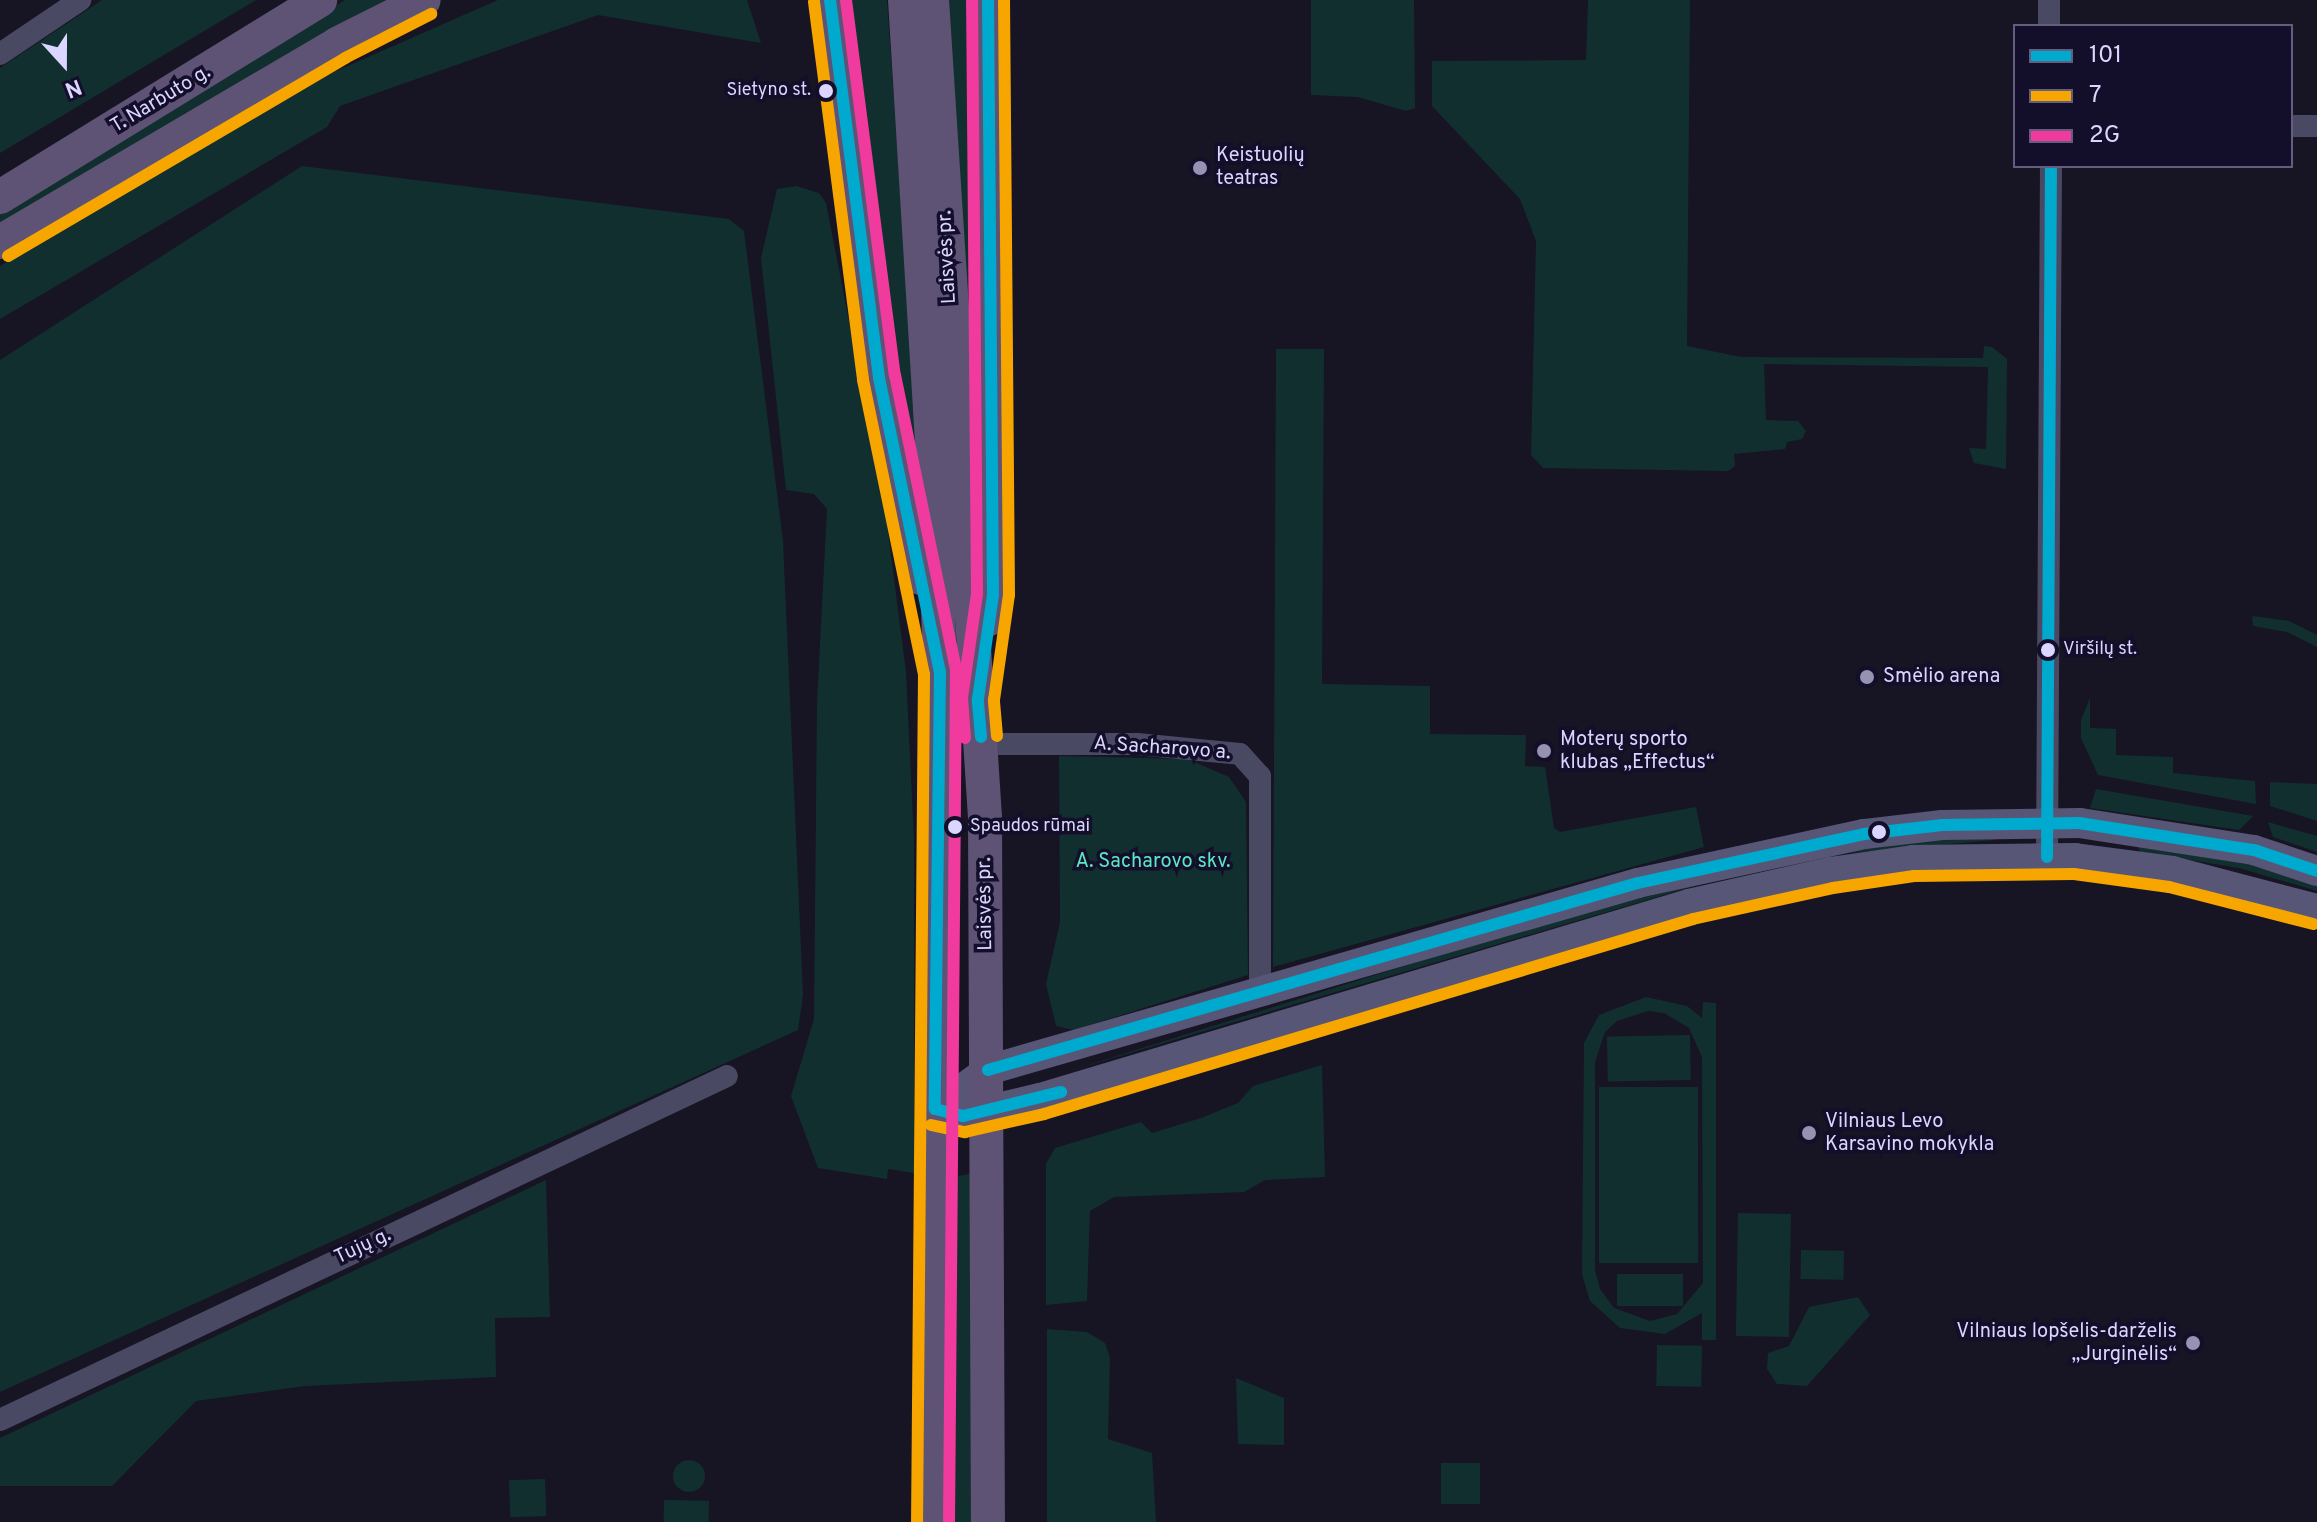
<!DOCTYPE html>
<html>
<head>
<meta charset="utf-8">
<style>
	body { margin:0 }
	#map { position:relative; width:2317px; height:1522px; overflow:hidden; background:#171423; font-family:Overpass,sans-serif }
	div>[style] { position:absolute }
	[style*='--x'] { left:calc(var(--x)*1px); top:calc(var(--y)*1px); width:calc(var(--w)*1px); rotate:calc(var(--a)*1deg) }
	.green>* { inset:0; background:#122f30; transform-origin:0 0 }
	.round { border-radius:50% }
	.street>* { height:22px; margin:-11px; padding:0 11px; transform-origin:11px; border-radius:11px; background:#4a4964 }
	.secondary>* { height:30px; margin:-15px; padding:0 15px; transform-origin:15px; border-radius:15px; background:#585676 }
	.primary>* { height:34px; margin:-17px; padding:0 17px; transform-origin:17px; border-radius:17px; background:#5e5375 }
	.bus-1>* { height:12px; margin:-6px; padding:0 6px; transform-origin:6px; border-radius:6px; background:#00a9ce }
	.bus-2>* { height:12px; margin:-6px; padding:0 6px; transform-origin:6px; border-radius:6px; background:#f7a600 }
	.bus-3>* { height:12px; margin:-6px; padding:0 6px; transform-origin:6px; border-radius:6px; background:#f13a9d }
	.dots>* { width:22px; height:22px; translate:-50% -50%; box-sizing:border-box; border:4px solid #130e29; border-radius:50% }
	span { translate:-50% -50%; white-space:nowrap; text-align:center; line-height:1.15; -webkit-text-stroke:7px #130e29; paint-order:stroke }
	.bus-label { font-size:18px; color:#dbd6ff }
	.right { translate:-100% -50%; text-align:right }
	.left { translate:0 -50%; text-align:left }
	.street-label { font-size:20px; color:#dbd6ff }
	.poi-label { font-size:20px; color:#dbd6ff }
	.park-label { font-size:20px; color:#5ae7c5 }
	.legend { position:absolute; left:2013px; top:24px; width:280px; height:144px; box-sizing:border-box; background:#130e29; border:2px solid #635e7f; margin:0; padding:10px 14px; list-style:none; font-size:24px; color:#dbd6ff }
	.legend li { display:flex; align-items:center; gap:16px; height:40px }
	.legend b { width:40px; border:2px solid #635e7f }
	.north { position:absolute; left:24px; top:24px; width:80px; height:80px; -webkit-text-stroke:6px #130e29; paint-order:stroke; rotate:159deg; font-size:22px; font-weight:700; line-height:32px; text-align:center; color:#dbd6ff }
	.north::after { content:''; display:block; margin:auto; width:28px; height:36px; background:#dbd6ff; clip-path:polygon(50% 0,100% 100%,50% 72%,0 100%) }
</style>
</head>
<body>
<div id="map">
	<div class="green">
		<i style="clip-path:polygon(102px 0,256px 0,0 153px,0 68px)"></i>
		<i style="clip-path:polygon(345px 0,386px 0,0 225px,0 214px)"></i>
		<i style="clip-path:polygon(498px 0,747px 0,761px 43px,598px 15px,340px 106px,327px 127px,0 319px,0 266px,318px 79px)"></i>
		<i style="clip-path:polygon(845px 0,887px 0,920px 484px,881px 275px)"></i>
		<i style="clip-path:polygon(947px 0,966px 0,969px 331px)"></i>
		<i style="clip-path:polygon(1311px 0,1414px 0,1415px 108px,1406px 111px,1358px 97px,1311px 95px)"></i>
		<i style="clip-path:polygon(1588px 0,1690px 0,1687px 346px,1741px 357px,1983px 358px,1984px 346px,1992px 347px,2007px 359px,2006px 469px,1974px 463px,1969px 448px,1986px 449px,1988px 367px,1764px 364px,1766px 420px,1798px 421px,1806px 431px,1802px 439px,1787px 442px,1785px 449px,1734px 454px,1735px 466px,1728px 471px,1543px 468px,1531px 455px,1536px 241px,1520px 199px,1432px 106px,1432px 61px,1586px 60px)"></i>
		<i style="clip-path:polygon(302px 166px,729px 219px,744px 231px,783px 541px,803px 995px,798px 1030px,0 1392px,0 360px)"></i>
		<i style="clip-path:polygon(796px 186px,819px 193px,826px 203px,884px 500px,906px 672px,914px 840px,914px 1173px,888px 1169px,887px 1179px,818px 1168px,791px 1096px,814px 1019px,817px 702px,827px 509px,814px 494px,786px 490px,761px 258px,777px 189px)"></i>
		<i style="clip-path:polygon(1276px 349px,1324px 349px,1322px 684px,1430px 686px,1430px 734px,1526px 735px,1525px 766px,1545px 767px,1554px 828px,1560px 832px,1696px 807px,1704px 847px,1273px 967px)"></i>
		<i style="clip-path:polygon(2252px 616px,2289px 621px,2317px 635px,2317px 647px,2287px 632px,2253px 626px)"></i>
		<i style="clip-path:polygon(2090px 698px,2090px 728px,2116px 729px,2116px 755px,2173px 757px,2173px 773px,2255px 781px,2256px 804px,2098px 775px,2081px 738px,2081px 720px)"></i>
		<i style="clip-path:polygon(1059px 756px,1187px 759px,1229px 777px,1246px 802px,1248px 975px,1074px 1030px,1056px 1026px,1046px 984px,1060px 922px)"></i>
		<i style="clip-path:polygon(2270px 782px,2317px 784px,2317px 821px,2270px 806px)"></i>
		<i style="clip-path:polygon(2096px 789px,2253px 816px,2239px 830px,2090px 808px)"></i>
		<i style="clip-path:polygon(2268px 822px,2317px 836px,2317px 852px,2273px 837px)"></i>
		<i style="clip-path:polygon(1995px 835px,1995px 840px,1849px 853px,1698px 885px,1059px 1074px,1571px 914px,1854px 848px)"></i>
		<i style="clip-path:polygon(2137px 845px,2245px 862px,2317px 883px,2317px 891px,2239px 868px,2140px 852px)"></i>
		<i style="clip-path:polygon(evenodd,1646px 997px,1687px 1006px,1702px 1018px,1703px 1002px,1716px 1003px,1716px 1340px,1702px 1340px,1702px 1313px,1665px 1334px,1620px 1328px,1590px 1301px,1582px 1274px,1584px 1043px,1599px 1015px,1646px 997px,1648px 1011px,1664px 1013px,1689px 1028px,1702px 1057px,1703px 1283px,1677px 1314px,1650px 1321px,1614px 1308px,1600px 1289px,1595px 1270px,1595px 1062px,1605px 1032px,1617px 1021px,1648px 1011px)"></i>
		<i style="left:1690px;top:1035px;width:45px;height:83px;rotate:89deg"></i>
		<i style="clip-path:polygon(1322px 1065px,1325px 1177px,1265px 1180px,1244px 1192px,1114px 1197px,1090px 1211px,1087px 1301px,1046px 1305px,1046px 1164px,1055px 1148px,1141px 1122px,1152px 1133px,1201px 1118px,1238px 1103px,1253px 1086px)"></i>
		<i style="left:1698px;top:1087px;width:176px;height:99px;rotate:90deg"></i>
		<i style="clip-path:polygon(974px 1173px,974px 1522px,944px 1522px,949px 1178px)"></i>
		<i style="clip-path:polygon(546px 1180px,550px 1317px,495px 1318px,496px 1377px,305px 1386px,196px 1401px,112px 1486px,0 1486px,0 1438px)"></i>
		<i style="left:1738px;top:1213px;width:53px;height:123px;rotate:1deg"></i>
		<i style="left:1801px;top:1250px;width:43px;height:29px;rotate:1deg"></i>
		<i style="left:1617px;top:1274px;width:66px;height:32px"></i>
		<i style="clip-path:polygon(1858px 1297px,1870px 1315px,1807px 1386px,1777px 1384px,1767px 1369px,1768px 1353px,1789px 1346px,1809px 1307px)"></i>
		<i style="clip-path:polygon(1047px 1329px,1087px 1332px,1105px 1343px,1110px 1358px,1108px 1439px,1152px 1453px,1156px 1522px,1047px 1522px)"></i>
		<i style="left:1657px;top:1345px;width:45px;height:41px;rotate:1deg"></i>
		<i style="clip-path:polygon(1236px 1378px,1284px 1398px,1284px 1445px,1238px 1444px)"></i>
		<i class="round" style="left:673px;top:1460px;width:32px;height:32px"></i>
		<i style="left:1480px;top:1463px;width:41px;height:39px;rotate:90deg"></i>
		<i style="left:545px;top:1479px;width:37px;height:36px;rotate:88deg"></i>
		<i style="left:664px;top:1500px;width:45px;height:22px;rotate:1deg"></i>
	</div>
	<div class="street">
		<i style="--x:2049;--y:26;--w:26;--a:-90"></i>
		<i style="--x:0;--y:54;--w:97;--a:-34"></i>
		<i style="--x:2291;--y:126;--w:26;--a:0"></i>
		<i style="--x:982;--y:744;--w:155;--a:0"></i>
		<i style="--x:1137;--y:744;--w:103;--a:5.5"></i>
		<i style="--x:1240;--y:754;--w:30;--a:48"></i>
		<i style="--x:1260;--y:776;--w:217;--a:90"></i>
		<i style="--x:2047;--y:857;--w:691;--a:-89.67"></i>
		<i style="--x:0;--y:1420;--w:804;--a:-25.32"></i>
	</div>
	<div class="secondary">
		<i style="--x:2317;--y:871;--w:66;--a:-161.6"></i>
		<i style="--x:2254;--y:850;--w:177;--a:-171.2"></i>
		<i style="--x:2079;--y:823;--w:137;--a:179.2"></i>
		<i style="--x:1942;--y:825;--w:79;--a:173.4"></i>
		<i style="--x:1864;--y:834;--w:231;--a:167.8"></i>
		<i style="--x:1638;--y:883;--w:676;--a:163.95"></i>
		<i style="--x:988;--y:1070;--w:66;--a:143.7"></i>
		<i style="--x:935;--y:1109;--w:29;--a:14"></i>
		<i style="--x:963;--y:1116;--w:79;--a:-13.2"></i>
		<i style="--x:1040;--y:1098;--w:677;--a:-16.64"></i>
		<i style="--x:1689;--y:904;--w:145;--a:-12.8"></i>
		<i style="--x:1830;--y:872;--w:84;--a:-8.2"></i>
		<i style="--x:1913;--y:860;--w:162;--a:-0.7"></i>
		<i style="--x:2075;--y:858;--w:98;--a:7.6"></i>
		<i style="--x:2172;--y:871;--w:150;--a:14.7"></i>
	</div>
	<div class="primary">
		<i style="--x:830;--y:0;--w:381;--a:82.6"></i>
		<i style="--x:879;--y:378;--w:204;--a:78.4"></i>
		<i style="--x:905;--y:0;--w:439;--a:86.5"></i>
		<i style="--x:932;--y:438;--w:234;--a:88"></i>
		<i style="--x:940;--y:672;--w:850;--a:90.47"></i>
		<i style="--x:932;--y:0;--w:820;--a:86.29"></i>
		<i style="--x:985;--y:818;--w:704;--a:89.76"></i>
		<i style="--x:988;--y:0;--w:619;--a:89.91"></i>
		<i style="--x:0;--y:197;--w:376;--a:-31.6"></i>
		<i style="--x:0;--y:242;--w:391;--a:-30.4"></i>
		<i style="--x:337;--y:44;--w:97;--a:-26.8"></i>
	</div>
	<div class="bus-1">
		<i style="--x:830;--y:0;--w:381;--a:82.6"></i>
		<i style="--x:879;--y:378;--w:300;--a:78.3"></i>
		<i style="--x:940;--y:672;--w:437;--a:90.7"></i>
		<i style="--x:981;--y:737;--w:38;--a:-95"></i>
		<i style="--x:978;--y:699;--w:105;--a:-81.8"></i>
		<i style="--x:993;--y:595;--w:595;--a:-90.48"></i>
		<i style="--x:2047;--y:857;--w:691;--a:-89.67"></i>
		<i style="--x:988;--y:1070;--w:676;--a:-16.05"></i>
		<i style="--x:1638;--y:883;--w:231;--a:-12.2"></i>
		<i style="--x:1864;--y:834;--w:79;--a:-6.6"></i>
		<i style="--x:1942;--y:825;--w:137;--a:-0.8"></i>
		<i style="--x:2079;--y:823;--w:177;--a:8.8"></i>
		<i style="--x:2254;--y:850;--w:66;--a:18.4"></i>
		<i style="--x:935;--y:1109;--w:29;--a:14"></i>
		<i style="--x:963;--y:1116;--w:101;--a:-13.8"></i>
	</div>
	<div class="bus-2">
		<i style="--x:814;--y:2;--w:381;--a:82.6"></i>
		<i style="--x:863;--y:380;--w:300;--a:78.3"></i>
		<i style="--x:924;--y:674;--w:848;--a:90.47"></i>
		<i style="--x:8;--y:256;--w:391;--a:-30.4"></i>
		<i style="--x:345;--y:58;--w:97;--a:-27.1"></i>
		<i style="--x:997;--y:736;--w:36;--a:-95"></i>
		<i style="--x:994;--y:700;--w:106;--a:-81.9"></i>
		<i style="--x:1009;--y:595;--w:595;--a:-90.48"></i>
		<i style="--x:931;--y:1125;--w:35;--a:12"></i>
		<i style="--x:965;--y:1132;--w:81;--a:-12.8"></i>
		<i style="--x:1044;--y:1114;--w:678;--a:-16.72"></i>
		<i style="--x:1693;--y:919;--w:143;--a:-12.5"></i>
		<i style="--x:1833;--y:888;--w:82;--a:-8.4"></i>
		<i style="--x:1914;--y:876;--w:160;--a:-0.7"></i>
		<i style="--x:2074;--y:874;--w:96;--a:7.8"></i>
		<i style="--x:2169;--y:887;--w:149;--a:14.4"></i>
	</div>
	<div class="bus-3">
		<i style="--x:846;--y:0;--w:378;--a:82.6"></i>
		<i style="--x:895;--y:375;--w:301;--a:78.3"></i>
		<i style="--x:956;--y:670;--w:852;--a:90.47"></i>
		<i style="--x:965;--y:738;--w:40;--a:-94.3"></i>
		<i style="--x:962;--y:698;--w:105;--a:-81.8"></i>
		<i style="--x:977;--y:594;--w:594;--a:-90.48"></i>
	</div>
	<div class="dots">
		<i style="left:826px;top:91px;background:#dbd6ff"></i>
		<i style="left:1200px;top:168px;background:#9692b2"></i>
		<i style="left:2048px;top:650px;background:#dbd6ff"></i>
		<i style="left:1867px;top:677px;background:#9692b2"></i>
		<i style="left:1544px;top:751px;background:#9692b2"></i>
		<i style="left:955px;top:827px;background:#dbd6ff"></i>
		<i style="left:1879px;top:832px;background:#dbd6ff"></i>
		<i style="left:1809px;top:1133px;background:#9692b2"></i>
		<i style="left:2193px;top:1343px;background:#9692b2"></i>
	</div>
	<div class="bus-label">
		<span class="right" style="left:811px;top:91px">Sietyno st.</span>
		<span class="left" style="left:2063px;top:650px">Viršilų st.</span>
		<span class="left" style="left:970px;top:827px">Spaudos rūmai</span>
	</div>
	<div class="street-label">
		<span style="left:161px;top:100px;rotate:-31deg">T. Narbuto g.</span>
		<span style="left:948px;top:257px;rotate:-93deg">Laisvės pr.</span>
		<span style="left:1162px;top:749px;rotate:4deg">A. Sacharovo a.</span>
		<span style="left:986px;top:904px;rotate:-91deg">Laisvės pr.</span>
		<span style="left:363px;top:1247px;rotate:-25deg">Tujų g.</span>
	</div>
	<div class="poi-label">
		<span class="left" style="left:1216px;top:168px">Keistuolių<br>teatras</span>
		<span class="left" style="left:1883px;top:677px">Smėlio arena</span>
		<span class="left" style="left:1560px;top:752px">Moterų sporto<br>klubas „Effectus“</span>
		<span class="left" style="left:1825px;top:1134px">Vilniaus Levo<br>Karsavino mokykla</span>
		<span class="right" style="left:2177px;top:1344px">Vilniaus lopšelis-darželis<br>„Jurginėlis“</span>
	</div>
	<div class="park-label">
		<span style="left:1153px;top:862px">A. Sacharovo skv.</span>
	</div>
	<ul class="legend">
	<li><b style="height:10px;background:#00a9ce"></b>101</li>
	<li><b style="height:10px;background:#f7a600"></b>7</li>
	<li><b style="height:10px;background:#f13a9d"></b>2G</li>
	</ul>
	<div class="north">N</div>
</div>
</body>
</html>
